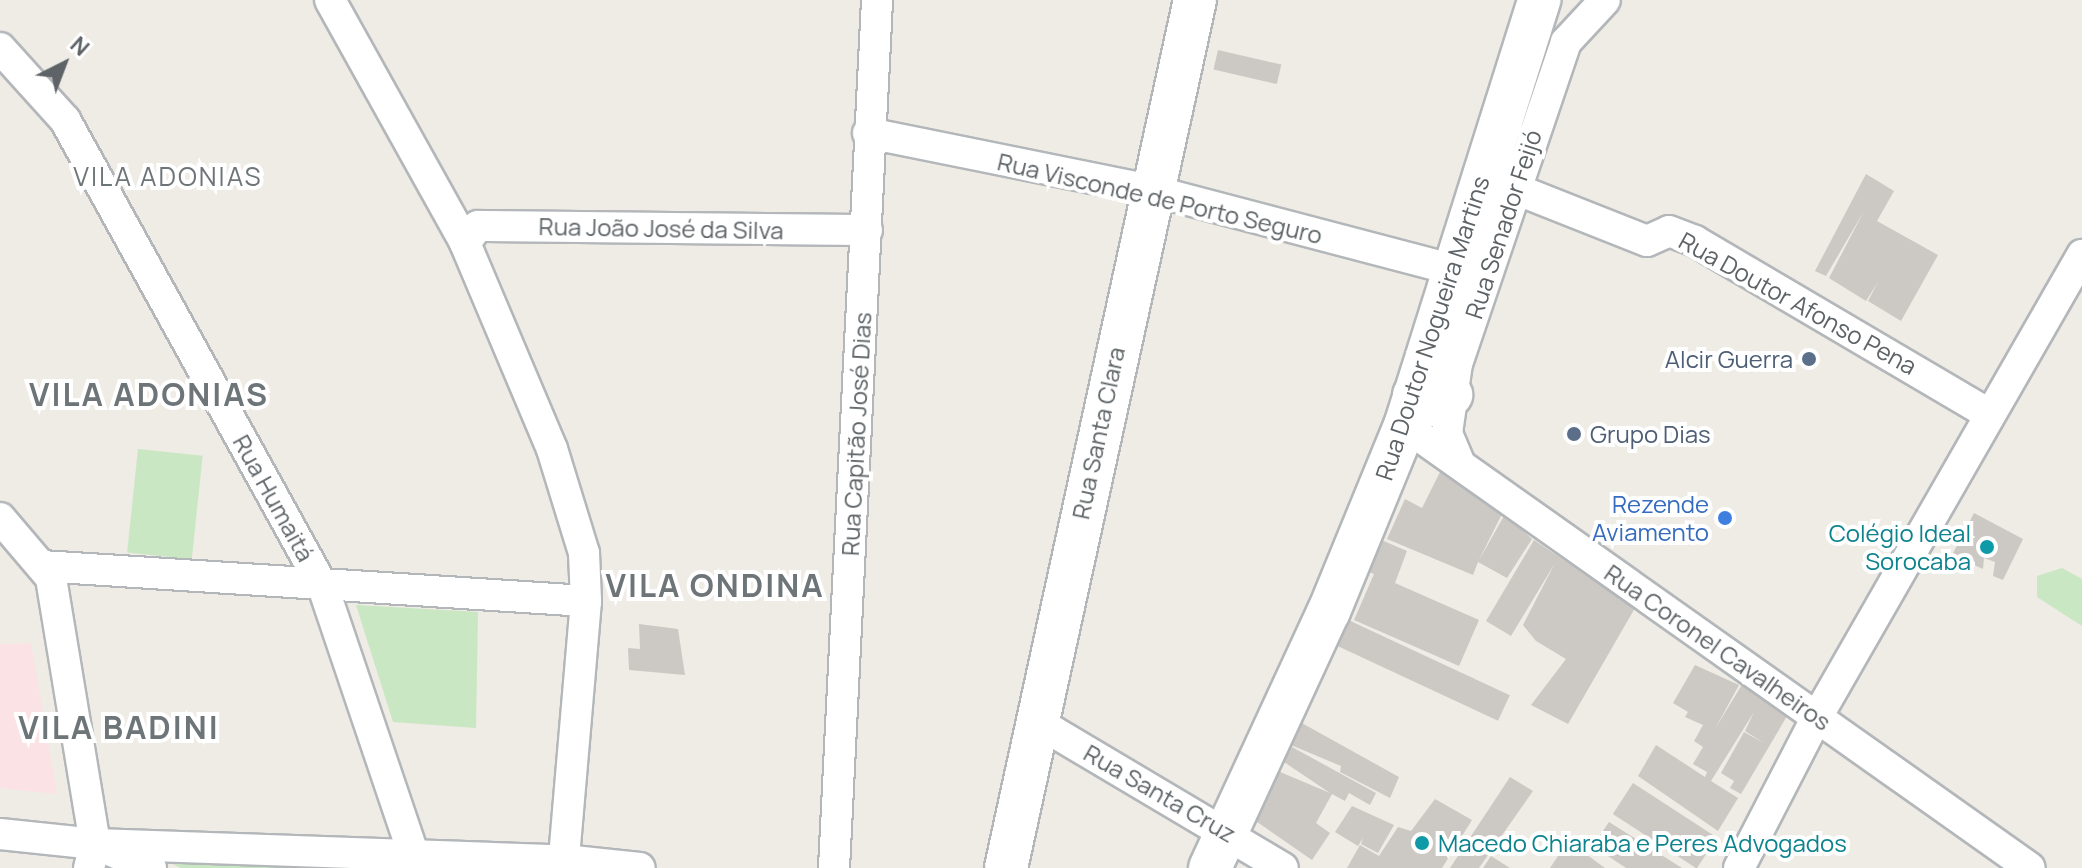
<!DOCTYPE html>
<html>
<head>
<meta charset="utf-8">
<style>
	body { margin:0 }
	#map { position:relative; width:2082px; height:868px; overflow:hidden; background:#efebe5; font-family:Manrope,sans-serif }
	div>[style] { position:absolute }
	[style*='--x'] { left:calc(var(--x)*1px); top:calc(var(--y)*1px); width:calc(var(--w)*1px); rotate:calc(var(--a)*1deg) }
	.medical>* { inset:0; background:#fbe2e5 }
	.green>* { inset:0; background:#c9e7c2; transform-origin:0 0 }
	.building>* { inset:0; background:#ccc8c4; transform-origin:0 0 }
	.roads { filter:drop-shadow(2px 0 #b3b7ba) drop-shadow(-2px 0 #b3b7ba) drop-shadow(0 2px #b3b7ba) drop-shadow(0 -2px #b3b7ba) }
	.minor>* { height:30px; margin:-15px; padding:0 15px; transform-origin:15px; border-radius:15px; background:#fff }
	.secondary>* { height:42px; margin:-21px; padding:0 21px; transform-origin:21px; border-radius:21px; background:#fff }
	.dots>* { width:22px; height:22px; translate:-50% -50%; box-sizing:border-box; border:4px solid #fff; border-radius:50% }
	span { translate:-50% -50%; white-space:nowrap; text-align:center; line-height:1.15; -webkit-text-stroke:8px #fff; paint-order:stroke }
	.street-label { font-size:24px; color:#5d6366 }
	.service-label { font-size:24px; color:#4e5e75 }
	.right { translate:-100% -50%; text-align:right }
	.left { translate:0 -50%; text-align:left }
	.shop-label { font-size:24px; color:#366cbe }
	.culture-label { font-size:24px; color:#0d838f }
	.neighbourhood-label { font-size:26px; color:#6e7578; letter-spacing:2px }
	.district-label { font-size:32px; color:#6e7578; font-weight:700; letter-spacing:2px }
	.north { position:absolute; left:24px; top:24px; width:80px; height:80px; -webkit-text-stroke:6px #fff; paint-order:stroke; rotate:42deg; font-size:22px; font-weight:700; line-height:32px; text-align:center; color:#5d6366 }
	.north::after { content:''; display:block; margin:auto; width:28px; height:36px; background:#5d6366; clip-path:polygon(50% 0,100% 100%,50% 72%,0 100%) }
</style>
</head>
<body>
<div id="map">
	<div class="medical">
		<i style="clip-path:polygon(31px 643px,57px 794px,0 788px,0 644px)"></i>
	</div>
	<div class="green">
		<i style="left:138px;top:449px;width:65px;height:104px;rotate:6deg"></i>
		<i style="clip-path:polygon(2062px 568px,2082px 579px,2082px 626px,2037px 597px,2037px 576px)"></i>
		<i style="clip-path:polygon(356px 605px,478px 612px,476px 728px,393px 722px)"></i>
		<i style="clip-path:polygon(164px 860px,494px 868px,181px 868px)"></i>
	</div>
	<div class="building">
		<i style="left:1218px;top:50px;width:65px;height:20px;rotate:13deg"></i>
		<i style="clip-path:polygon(1866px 174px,1894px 191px,1877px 221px,1938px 255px,1901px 321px,1868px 301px,1878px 282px,1866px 301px,1829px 278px,1864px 211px,1826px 276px,1815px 271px)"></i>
		<i style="clip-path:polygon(1442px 468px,1502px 514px,1478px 562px,1505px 514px,1532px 539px,1507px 578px,1478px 562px,1473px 575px,1387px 539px,1405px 499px,1422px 508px)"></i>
		<i style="clip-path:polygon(1974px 513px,2023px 539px,2003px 580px,1993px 576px,1995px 562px,1984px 558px,1983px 569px,1952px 555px)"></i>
		<i style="clip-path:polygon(1379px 539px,1407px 551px,1395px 583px,1479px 620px,1459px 666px,1354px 620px,1374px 574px,1366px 571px)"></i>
		<i style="clip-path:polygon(1534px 540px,1635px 608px,1568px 724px,1531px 705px,1566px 659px,1536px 641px,1523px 625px,1555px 563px,1511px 636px,1486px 621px)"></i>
		<i style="left:1344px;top:618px;width:183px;height:28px;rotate:25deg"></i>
		<i style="clip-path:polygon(639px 624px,678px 629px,685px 675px,629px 670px,628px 648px,640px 649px)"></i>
		<i style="clip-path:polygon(1695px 665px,1739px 685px,1715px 729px,1743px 683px,1790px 711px,1741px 794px,1730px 788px,1734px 781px,1721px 773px,1744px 732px,1764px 743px,1745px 731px,1754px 712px,1711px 781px,1738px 798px,1718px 831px,1638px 776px,1656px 745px,1705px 777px,1707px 772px,1693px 764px,1703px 747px,1694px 741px,1703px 725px,1685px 717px,1688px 712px,1673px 703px)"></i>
		<i style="clip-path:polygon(1300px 722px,1399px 777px,1390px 798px,1340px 772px,1341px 766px,1291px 745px)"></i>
		<i style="clip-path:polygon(1292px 747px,1376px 793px,1370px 805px,1349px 793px,1345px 801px,1332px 794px,1316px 823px,1330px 833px,1312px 860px,1244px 813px,1273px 769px,1330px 793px,1284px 762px)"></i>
		<i style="clip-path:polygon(1510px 777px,1533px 791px,1479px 868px,1450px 868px)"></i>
		<i style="left:1633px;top:783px;width:100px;height:37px;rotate:33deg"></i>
		<i style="clip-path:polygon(1435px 799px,1472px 820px,1442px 868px,1347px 868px,1360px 845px,1379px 856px,1398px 827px,1411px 831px)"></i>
		<i style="clip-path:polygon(1352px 806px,1394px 825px,1378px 853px,1361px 844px,1363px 838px,1358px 846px,1335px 832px)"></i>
		<i style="clip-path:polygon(1609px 822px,1682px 868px,1626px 868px,1593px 846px)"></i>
		<i style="clip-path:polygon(1568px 841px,1605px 868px,1550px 868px)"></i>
		<i style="clip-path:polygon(1491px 856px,1510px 868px,1483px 868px)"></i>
	</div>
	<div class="roads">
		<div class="minor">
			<i style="--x:330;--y:0;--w:278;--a:60.9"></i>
			<i style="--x:465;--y:243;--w:224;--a:67.1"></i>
			<i style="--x:552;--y:449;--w:109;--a:72.9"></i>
			<i style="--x:584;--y:553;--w:48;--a:87.6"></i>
			<i style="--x:586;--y:601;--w:260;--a:94.9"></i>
			<i style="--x:0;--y:48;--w:97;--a:47.9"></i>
			<i style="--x:65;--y:120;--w:534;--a:61.08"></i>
			<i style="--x:323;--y:587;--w:284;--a:71.3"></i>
			<i style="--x:868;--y:133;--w:288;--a:11.4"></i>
			<i style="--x:1150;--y:190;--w:311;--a:14.7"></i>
			<i style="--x:1513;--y:188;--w:144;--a:21.6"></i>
			<i style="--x:1647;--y:241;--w:24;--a:-24"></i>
			<i style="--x:1669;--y:231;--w:28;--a:21"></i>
			<i style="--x:1695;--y:241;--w:341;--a:30.5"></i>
			<i style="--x:465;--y:243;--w:21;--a:-53"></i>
			<i style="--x:478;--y:226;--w:389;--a:0.6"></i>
			<i style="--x:1405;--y:426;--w:765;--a:35.27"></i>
			<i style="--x:1460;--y:464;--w:34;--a:-113"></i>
			<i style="--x:1447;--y:433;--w:70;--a:-81.8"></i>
			<i style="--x:1457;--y:364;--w:340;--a:-71.3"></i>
			<i style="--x:1566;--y:42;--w:57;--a:-47.1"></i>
			<i style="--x:0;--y:518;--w:79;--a:49.6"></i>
			<i style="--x:51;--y:578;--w:270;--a:80.6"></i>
			<i style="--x:95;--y:844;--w:25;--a:104"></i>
			<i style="--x:42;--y:566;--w:545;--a:3.68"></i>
			<i style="--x:1033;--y:730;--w:21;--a:5"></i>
			<i style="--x:1054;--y:732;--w:266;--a:30.7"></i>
			<i style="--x:0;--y:834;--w:96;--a:6"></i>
			<i style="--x:95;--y:844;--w:61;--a:23.2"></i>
			<i style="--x:95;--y:844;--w:469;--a:2"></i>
			<i style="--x:564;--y:860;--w:76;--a:6"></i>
			<i style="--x:834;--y:868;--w:869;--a:-87.16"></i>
			<i style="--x:1739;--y:868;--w:170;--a:-62.7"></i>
			<i style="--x:1817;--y:717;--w:533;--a:-60.16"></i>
		</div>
		<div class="secondary">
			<i style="--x:1414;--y:395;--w:21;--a:28"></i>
			<i style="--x:1433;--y:405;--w:21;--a:-29"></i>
			<i style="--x:1006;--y:868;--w:888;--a:-77.72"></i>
			<i style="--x:1210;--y:868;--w:283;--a:-65.2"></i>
			<i style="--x:1329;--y:611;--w:200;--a:-67.7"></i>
			<i style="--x:1405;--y:426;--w:447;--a:-72.5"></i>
		</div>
	</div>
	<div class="dots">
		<i style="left:1809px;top:359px;background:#5c6f8a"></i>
		<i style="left:1574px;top:434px;background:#5c6f8a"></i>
		<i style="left:1725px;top:518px;background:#3f7fe0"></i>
		<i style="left:1987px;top:547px;background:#0f9aa8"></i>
		<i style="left:1422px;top:843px;background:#0f9aa8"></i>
	</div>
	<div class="street-label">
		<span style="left:1160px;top:198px;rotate:13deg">Rua Visconde de Porto Seguro</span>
		<span style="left:1503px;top:224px;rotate:-72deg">Rua Senador Feijó</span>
		<span style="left:661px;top:228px;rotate:1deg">Rua João José da Silva</span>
		<span style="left:1798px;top:303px;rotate:29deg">Rua Doutor Afonso Pena</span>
		<span style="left:1432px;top:328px;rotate:-72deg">Rua Doutor Nogueira Martins</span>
		<span style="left:1098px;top:433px;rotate:-78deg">Rua Santa Clara</span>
		<span style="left:856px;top:434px;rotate:-87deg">Rua Capitão José Dias</span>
		<span style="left:274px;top:498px;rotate:61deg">Rua Humaitá</span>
		<span style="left:1718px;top:647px;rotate:35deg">Rua Coronel Cavalheiros</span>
		<span style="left:1160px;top:793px;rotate:30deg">Rua Santa Cruz</span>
	</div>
	<div class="service-label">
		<span class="right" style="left:1793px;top:359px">Alcir Guerra</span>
		<span class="left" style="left:1590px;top:434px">Grupo Dias</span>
	</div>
	<div class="shop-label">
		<span class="right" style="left:1709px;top:518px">Rezende<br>Aviamento</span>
	</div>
	<div class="culture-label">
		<span class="right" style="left:1971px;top:547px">Colégio Ideal<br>Sorocaba</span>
		<span class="left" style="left:1438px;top:843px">Macedo Chiaraba e Peres Advogados</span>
	</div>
	<div class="neighbourhood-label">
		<span style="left:168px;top:177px">VILA ADONIAS</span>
	</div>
	<div class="district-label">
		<span style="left:149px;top:394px">VILA ADONIAS</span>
		<span style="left:715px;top:585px">VILA ONDINA</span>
		<span style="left:119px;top:727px">VILA BADINI</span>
	</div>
	<div class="north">N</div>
</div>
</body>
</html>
